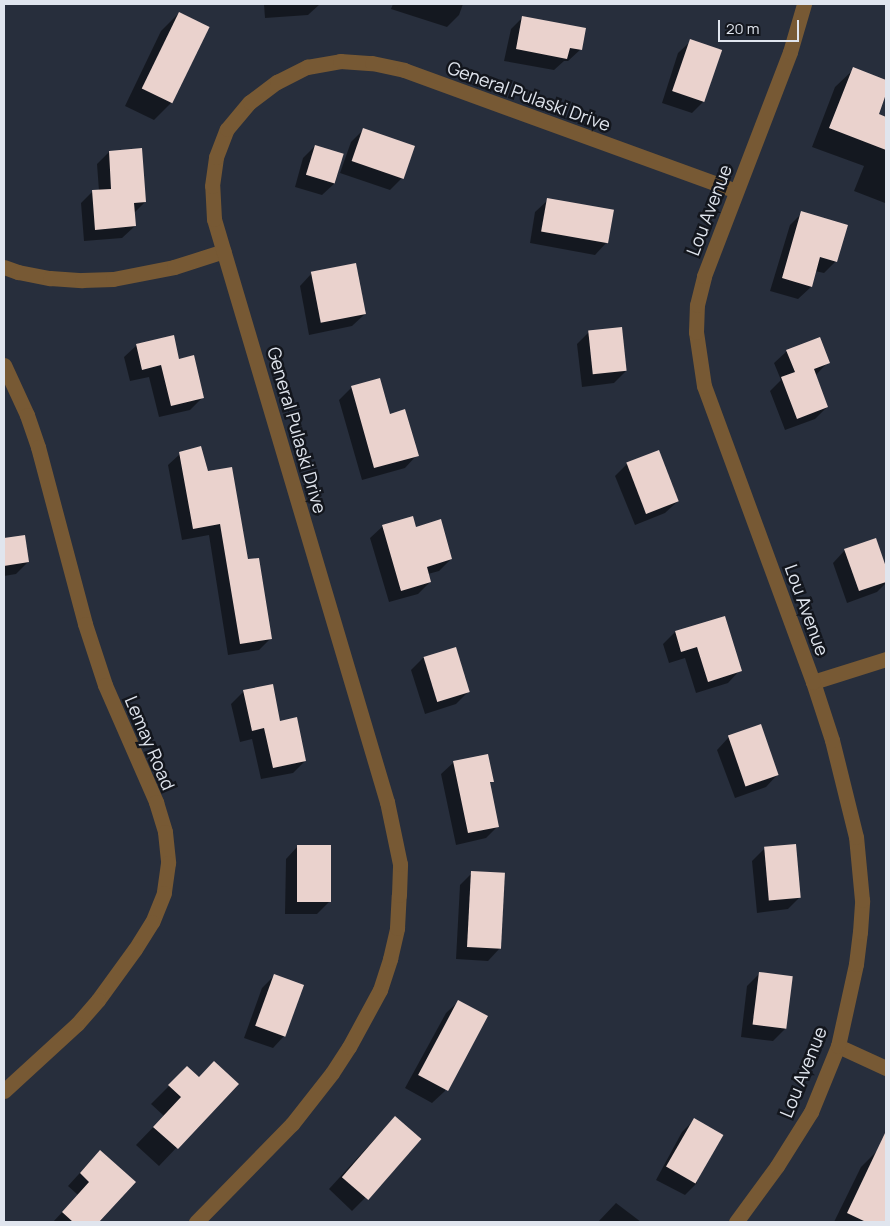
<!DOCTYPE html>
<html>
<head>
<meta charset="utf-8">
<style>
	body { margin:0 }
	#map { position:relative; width:890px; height:1226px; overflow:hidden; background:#272e3c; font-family:Manrope,sans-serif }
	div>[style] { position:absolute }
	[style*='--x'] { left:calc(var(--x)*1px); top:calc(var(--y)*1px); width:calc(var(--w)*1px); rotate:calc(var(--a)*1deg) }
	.shadow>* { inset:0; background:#0007 }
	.building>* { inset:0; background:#ead2cd; transform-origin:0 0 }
	.street>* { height:15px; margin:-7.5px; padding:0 7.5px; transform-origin:7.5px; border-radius:7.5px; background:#775934 }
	span { translate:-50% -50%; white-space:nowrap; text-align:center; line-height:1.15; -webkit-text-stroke:5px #13161d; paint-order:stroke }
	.street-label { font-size:18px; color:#e0e5ee }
	.frame { position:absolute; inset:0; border:5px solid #e0e5ee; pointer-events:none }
	.scale { position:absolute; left:718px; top:20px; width:81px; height:22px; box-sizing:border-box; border:2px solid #e0e5ee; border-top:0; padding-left:6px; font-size:15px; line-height:18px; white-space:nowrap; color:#e0e5ee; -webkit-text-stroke:4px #13161d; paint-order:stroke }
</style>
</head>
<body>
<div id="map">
	<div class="shadow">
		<i style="clip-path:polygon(264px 4px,320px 4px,308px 15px,265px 18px)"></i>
		<i style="clip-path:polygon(393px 4px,463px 4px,459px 15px,447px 27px,391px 9px)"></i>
		<i style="clip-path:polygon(179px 13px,172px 102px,154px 120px,125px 106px,161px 31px)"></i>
		<i style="clip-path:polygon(523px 17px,581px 49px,568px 61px,564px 61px,554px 70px,504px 61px,511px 29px)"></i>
		<i style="clip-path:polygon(691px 41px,721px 51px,704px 101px,692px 113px,662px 103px,678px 53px)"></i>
		<i style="clip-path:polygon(854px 69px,886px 81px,886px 91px,877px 114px,886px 118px,885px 203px,854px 191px,864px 166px,812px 147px,835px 87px)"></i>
		<i style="clip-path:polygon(363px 130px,403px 177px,390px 190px,340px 173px,351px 142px)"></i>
		<i style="clip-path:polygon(315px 146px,343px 154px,335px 183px,322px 195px,295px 187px,303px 158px)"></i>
		<i style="clip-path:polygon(109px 152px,145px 202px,134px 213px,135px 226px,122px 238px,84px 241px,81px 203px,93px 191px,99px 191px,97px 164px)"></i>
		<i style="clip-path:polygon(548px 200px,607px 242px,595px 255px,530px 243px,535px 212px)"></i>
		<i style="clip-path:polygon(802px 213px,836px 261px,824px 273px,815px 271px,811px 287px,798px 299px,770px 291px,790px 225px)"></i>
		<i style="clip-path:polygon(312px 273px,365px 314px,352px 326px,309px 335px,300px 286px)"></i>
		<i style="clip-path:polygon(589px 332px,626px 371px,614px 383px,582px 387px,577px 344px)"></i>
		<i style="clip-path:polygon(137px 345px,179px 360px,203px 397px,190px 410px,159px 417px,149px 377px,130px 381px,124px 357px)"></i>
		<i style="clip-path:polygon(787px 351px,828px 362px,816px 375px,827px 407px,815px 419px,785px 430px,770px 391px,781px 380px,774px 363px)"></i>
		<i style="clip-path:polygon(379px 380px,389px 416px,417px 455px,405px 468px,362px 480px,339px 400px,351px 388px)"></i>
		<i style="clip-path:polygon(658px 452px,678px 501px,665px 513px,635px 525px,615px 476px,627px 464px)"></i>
		<i style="clip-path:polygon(180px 454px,207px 472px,247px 561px,271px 638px,259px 650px,228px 655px,209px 535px,182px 540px,168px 465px)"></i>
		<i style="clip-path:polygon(383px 526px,415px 528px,451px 559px,439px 571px,428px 574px,430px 582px,418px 594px,389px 602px,370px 538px)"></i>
		<i style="clip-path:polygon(24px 536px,28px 562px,16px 574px,4px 576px,4px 539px)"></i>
		<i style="clip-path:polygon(875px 539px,886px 570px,886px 583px,877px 592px,847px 603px,833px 563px,845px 550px)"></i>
		<i style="clip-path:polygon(724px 617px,740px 670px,728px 683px,696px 693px,685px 658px,669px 663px,663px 644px,675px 632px)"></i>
		<i style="clip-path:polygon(424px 657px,468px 692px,456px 704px,425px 714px,411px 670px)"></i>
		<i style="clip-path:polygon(244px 691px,279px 722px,305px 761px,293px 773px,261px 779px,252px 739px,240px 742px,231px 704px)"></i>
		<i style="clip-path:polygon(729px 737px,778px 774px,766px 787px,735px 798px,717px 750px)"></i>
		<i style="clip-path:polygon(454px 762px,492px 781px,489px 784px,498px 826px,486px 838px,456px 845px,441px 774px)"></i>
		<i style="clip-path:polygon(298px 846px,329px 902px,317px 914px,285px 914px,286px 859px)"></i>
		<i style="clip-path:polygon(764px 849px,800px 897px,788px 909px,757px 913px,752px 861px)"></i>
		<i style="clip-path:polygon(472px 873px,500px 948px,488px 961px,456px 959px,460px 885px)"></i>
		<i style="clip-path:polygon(760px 973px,785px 1029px,773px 1041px,741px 1037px,747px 986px)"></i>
		<i style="clip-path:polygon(274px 976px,285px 1035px,273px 1048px,244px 1038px,262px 988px)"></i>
		<i style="clip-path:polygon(459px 1001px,445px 1091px,432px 1103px,405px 1088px,446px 1013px)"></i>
		<i style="clip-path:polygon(198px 1078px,237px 1084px,159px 1166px,136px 1145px,164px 1116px,151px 1104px,169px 1086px)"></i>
		<i style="clip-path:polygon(694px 1120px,697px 1183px,685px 1195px,656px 1180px,682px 1132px)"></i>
		<i style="clip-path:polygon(383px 1130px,365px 1198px,352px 1211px,329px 1189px)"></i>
		<i style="clip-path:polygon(879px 1149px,886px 1152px,886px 1222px,834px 1222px,861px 1167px)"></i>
		<i style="clip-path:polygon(88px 1164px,134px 1183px,98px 1222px,53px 1222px,78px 1195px,68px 1186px)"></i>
		<i style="clip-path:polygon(616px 1203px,641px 1222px,598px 1222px)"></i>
	</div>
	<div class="building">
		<i style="left:179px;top:12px;width:34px;height:85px;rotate:26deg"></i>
		<i style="clip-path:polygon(522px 16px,586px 28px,582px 50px,570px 48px,567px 59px,516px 49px)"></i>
		<i style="left:690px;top:39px;width:34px;height:55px;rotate:19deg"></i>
		<i style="clip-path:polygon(853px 67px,886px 80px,886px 94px,879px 114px,886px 117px,886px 150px,829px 128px)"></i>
		<i style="left:363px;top:128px;width:55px;height:35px;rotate:19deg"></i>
		<i style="left:315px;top:145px;width:30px;height:31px;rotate:17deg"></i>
		<i style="clip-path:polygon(142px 148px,146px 202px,134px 203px,136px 226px,95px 230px,92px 190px,111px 189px,109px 151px)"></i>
		<i style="left:547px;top:198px;width:68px;height:34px;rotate:10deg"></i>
		<i style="clip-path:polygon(801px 211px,848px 225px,837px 262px,820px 257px,812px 287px,782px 278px)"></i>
		<i style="left:356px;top:263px;width:52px;height:46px;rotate:79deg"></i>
		<i style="left:622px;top:327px;width:44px;height:34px;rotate:84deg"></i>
		<i style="clip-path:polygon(174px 335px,179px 359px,194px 355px,204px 398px,171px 406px,161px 365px,142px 370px,136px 344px)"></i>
		<i style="clip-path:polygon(820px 337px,830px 363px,814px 369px,828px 407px,797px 419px,781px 377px,795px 372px,786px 350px)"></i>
		<i style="clip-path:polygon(380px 378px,390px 414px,405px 409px,419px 456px,374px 468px,351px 386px)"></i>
		<i style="clip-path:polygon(201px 446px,208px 471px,232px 467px,248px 559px,259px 558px,272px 639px,240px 644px,220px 524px,193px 529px,179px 452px)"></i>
		<i style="left:659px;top:450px;width:55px;height:35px;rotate:69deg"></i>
		<i style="clip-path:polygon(413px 516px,416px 527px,441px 519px,452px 559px,427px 567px,431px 582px,401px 591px,382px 525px)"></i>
		<i style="clip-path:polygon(25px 535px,29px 562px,4px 566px,4px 538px)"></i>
		<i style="clip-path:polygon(876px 538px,886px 567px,886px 582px,859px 591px,844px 549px)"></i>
		<i style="clip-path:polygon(725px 616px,742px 671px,708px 682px,697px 647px,681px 652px,675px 631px)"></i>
		<i style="left:456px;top:647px;width:47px;height:34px;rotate:73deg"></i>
		<i style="clip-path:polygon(273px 684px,280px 721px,297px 717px,306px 761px,273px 768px,264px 728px,252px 731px,243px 690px)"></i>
		<i style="left:761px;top:724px;width:54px;height:35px;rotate:71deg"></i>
		<i style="clip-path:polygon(488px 754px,494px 782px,490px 782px,499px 827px,468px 833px,453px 761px)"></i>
		<i style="left:796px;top:844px;width:54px;height:32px;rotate:85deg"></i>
		<i style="left:297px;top:845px;width:34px;height:57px"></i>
		<i style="left:471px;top:871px;width:34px;height:76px;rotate:3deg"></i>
		<i style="left:759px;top:972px;width:34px;height:53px;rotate:7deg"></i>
		<i style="left:274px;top:974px;width:32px;height:55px;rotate:20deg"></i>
		<i style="left:458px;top:1000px;width:34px;height:85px;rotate:28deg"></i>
		<i style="clip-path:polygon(214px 1061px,239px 1084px,178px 1149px,153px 1127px,181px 1097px,168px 1085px,187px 1066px,199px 1077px)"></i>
		<i style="left:395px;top:1116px;width:35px;height:81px;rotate:41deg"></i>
		<i style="left:694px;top:1118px;width:34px;height:56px;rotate:30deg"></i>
		<i style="clip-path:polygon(886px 1131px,886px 1222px,866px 1222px,847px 1213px)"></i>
		<i style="clip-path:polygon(100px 1150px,136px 1182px,99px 1222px,73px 1222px,62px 1212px,89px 1182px,80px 1173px)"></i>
	</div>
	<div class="street">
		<i style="--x:4;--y:267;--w:15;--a:20"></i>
		<i style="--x:18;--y:272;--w:33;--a:11"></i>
		<i style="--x:50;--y:278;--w:32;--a:4"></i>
		<i style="--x:82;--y:280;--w:31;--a:-2"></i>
		<i style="--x:113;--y:279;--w:62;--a:-11.1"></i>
		<i style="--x:174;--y:267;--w:52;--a:-17.7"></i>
		<i style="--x:4;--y:365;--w:55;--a:65.3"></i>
		<i style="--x:27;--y:415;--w:34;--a:71"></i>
		<i style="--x:38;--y:447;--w:183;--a:75.1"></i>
		<i style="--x:85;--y:624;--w:64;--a:71.8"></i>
		<i style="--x:105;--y:685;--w:128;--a:66.4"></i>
		<i style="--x:156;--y:802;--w:31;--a:73"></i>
		<i style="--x:165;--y:832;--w:31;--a:84"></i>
		<i style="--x:168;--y:863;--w:30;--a:98"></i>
		<i style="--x:164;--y:893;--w:31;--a:112"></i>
		<i style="--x:152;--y:922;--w:32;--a:122"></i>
		<i style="--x:135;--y:949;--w:63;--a:126"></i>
		<i style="--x:98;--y:1000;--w:32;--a:131"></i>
		<i style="--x:77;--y:1024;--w:99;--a:137.5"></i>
		<i style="--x:813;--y:682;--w:77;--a:-17.5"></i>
		<i style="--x:838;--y:1046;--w:53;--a:24.6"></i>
		<i style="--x:196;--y:1222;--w:137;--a:-45.6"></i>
		<i style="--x:292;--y:1124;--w:65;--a:-51.9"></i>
		<i style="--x:332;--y:1073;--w:31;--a:-57"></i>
		<i style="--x:349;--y:1047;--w:65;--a:-61.5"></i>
		<i style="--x:380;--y:990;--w:33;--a:-72"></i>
		<i style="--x:390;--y:959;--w:32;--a:-77"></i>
		<i style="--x:397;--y:928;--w:33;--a:-87"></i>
		<i style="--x:399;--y:895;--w:31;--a:-88"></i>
		<i style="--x:400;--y:864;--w:63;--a:-101.8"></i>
		<i style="--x:387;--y:802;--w:608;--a:-106.53"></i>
		<i style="--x:214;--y:219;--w:33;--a:-93"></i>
		<i style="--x:212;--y:186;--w:29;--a:-82"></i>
		<i style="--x:216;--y:157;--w:30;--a:-69"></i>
		<i style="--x:227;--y:129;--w:35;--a:-50"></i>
		<i style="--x:250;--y:102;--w:34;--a:-37"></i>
		<i style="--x:277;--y:82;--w:34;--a:-27"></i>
		<i style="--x:307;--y:67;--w:34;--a:-10"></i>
		<i style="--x:340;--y:61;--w:32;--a:4"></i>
		<i style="--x:372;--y:63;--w:33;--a:12"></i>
		<i style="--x:404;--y:70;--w:353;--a:20"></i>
		<i style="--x:736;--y:1222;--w:69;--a:-53.8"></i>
		<i style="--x:777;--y:1166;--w:64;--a:-57.8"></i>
		<i style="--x:811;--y:1112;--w:71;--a:-67.8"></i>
		<i style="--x:838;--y:1046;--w:84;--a:-77.6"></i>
		<i style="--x:856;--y:964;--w:32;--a:-83"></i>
		<i style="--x:860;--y:932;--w:32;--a:-86"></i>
		<i style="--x:862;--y:900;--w:63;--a:-95.4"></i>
		<i style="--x:856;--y:837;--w:100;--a:-103.9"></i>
		<i style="--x:832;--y:740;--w:61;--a:-108.1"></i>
		<i style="--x:813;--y:682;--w:315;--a:-110.2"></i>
		<i style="--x:704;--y:386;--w:55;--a:-98.4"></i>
		<i style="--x:696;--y:332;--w:27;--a:-88"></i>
		<i style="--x:697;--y:305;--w:30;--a:-76"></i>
		<i style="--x:704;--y:276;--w:240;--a:-69"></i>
		<i style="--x:790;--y:52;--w:50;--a:-73.7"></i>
	</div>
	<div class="street-label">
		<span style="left:529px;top:96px;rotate:20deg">General Pulaski Drive</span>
		<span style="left:709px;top:210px;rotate:-69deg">Lou Avenue</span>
		<span style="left:297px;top:430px;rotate:74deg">General Pulaski Drive</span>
		<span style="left:807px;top:610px;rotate:70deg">Lou Avenue</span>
		<span style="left:150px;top:743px;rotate:67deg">Lemay Road</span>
		<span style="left:803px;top:1072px;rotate:-68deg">Lou Avenue</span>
	</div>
	<div class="frame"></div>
	<div class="scale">20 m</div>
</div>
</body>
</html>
